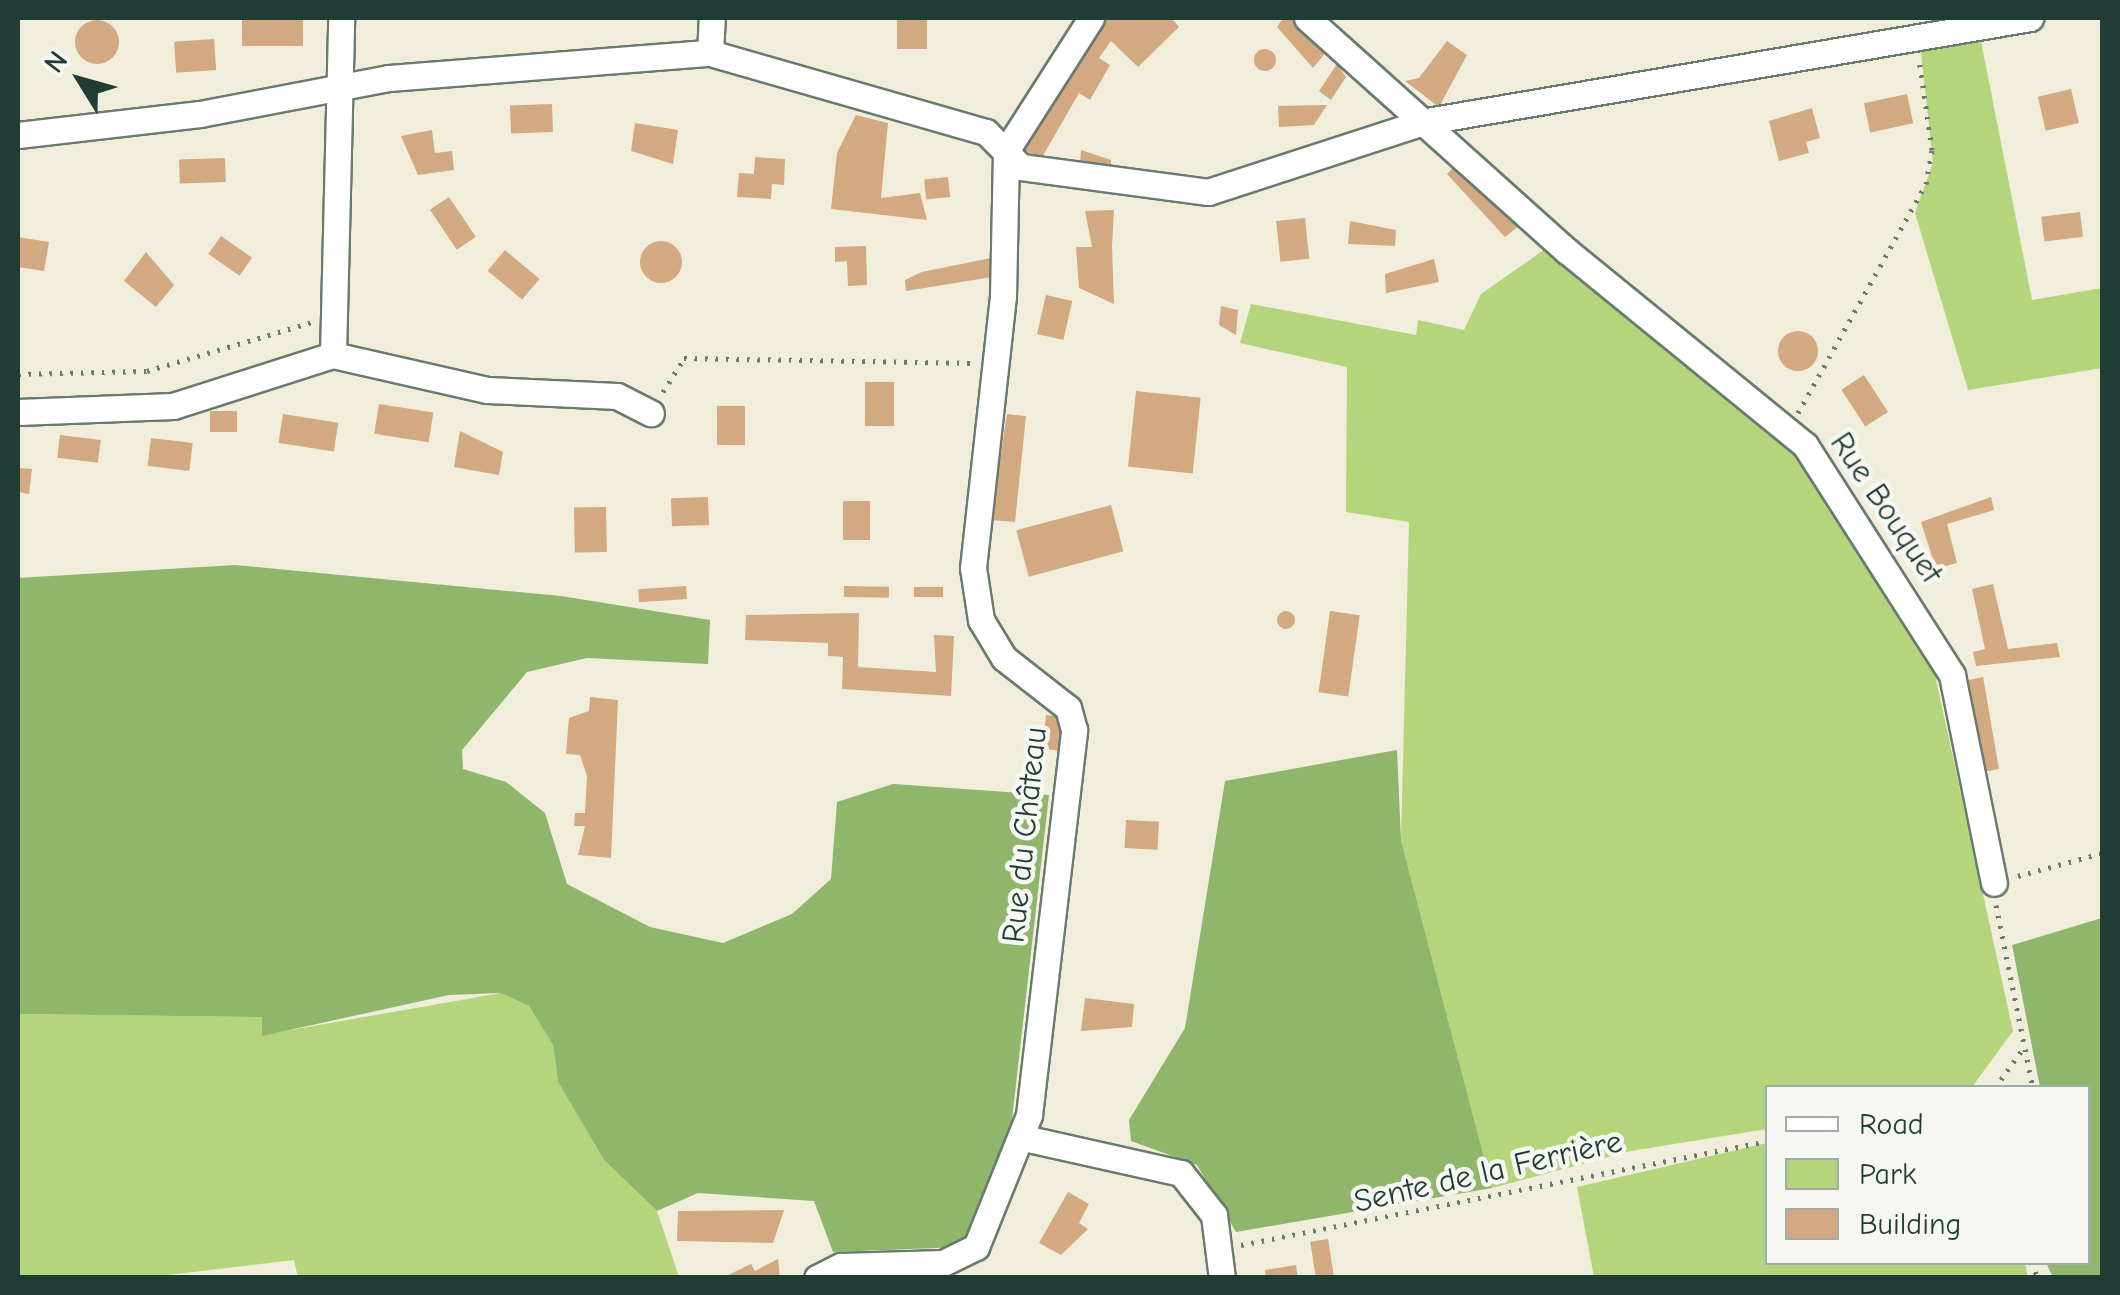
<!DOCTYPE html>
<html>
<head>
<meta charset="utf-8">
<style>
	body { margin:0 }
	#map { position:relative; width:2120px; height:1295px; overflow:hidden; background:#f0eddb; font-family:"Comic Neue",sans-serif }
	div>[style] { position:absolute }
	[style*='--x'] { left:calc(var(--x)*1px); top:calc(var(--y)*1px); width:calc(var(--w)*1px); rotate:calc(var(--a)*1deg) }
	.green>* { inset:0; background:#b5d57d }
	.forest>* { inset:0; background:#90b66c }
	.building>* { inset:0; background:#d2a981; transform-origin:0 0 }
	.round { border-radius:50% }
	.path>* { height:5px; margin-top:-2.5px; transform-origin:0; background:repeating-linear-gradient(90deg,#687b6e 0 2.5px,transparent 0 10.5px) }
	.roads { filter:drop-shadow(2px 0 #687b6e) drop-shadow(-2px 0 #687b6e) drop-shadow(0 2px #687b6e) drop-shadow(0 -2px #687b6e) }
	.minor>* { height:25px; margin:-12.5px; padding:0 12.5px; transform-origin:12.5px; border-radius:12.5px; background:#fff }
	span { translate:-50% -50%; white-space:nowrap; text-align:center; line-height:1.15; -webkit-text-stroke:9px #f6f6f2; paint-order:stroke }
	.street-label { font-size:32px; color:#1f3d34 }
	.frame { position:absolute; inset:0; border:20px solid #1f3d34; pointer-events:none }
	.legend { position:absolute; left:1765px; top:1085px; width:325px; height:180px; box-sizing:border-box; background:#f6f6f2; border:2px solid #a0aca6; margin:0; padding:12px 18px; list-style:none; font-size:30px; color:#1f3d34 }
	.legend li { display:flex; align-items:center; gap:20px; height:50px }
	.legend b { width:50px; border:2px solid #a0aca6 }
	.north { position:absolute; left:30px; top:30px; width:100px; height:100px; -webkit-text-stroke:8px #f6f6f2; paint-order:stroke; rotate:307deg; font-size:28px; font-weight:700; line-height:40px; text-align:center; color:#1f3d34 }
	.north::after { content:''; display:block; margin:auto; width:35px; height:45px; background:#1f3d34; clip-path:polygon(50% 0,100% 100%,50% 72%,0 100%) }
</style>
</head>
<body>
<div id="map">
	<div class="green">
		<i style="clip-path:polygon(1980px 36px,2032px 300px,2102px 288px,2102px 368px,1968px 390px,1915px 213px,1933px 163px,1920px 43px)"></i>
		<i style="clip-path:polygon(1551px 245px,1807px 466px,1931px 657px,2013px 1031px,1972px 1087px,1768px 1088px,1767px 1129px,1631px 1151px,1492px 1188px,1401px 840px,1409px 522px,1346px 512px,1347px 367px,1240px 343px,1251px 304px,1416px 335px,1418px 320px,1464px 330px,1481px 294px)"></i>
		<i style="clip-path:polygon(501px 993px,529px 1006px,553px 1045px,558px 1082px,604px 1160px,657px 1211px,679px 1277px,298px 1278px,294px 1260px,151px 1277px,18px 1278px,18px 1014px,262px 1017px,262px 1035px)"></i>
		<i style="clip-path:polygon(1767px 1143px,1768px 1262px,2025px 1263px,2028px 1277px,1594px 1277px,1577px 1187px)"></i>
	</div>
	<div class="forest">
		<i style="clip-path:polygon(235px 565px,561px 596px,710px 620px,708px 664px,587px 658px,527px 672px,462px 750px,463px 769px,506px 782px,545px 813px,567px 884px,650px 927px,723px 943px,792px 914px,831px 879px,837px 802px,893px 784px,1049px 795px,1008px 1154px,963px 1247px,833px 1252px,814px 1201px,698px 1193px,657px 1211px,604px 1160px,558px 1082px,553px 1045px,529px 1006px,501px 993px,449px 995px,262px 1036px,262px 1017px,18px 1014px,18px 578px)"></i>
		<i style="clip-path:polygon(1397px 750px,1401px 840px,1492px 1188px,1236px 1232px,1197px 1165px,1131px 1141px,1129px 1120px,1185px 1028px,1225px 781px)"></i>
		<i style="clip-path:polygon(2102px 918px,2102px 1277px,2053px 1277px,2046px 1263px,2088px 1262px,2088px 1088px,2040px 1087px,2012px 945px)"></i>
	</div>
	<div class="building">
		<i style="left:242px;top:18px;width:61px;height:28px"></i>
		<i style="left:897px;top:18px;width:30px;height:31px"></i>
		<i style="clip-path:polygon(1104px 18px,1171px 18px,1179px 27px,1138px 67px,1111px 41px,1099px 58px,1110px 65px,1090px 100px,1079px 93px,1041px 159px,1021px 148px)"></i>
		<i style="clip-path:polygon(1283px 18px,1296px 18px,1327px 51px,1313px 68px,1277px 27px)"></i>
		<i class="round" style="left:75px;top:20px;width:44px;height:44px"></i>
		<i style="left:214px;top:39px;width:31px;height:40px;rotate:86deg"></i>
		<i style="clip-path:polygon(1447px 41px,1467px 55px,1439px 107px,1405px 81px,1419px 78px)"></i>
		<i class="round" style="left:1254px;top:49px;width:22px;height:22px"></i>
		<i style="clip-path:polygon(1337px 64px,1346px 77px,1331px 100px,1319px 91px)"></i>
		<i style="left:2071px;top:89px;width:35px;height:34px;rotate:77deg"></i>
		<i style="left:1907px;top:94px;width:30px;height:44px;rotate:78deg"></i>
		<i style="left:552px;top:104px;width:28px;height:42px;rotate:88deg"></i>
		<i style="clip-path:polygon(1327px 105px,1314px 125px,1279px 127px,1278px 106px)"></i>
		<i style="clip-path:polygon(1812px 108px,1820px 138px,1806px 142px,1809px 153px,1779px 161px,1769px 121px)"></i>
		<i style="clip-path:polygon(856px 115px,888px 123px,881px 198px,920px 193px,927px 220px,831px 209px,837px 153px)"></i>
		<i style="clip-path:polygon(635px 123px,678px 130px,673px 164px,631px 151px)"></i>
		<i style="clip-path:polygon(432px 130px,435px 153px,452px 151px,454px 170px,418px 175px,401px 136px)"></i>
		<i style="clip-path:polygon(1081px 150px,1111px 160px,1111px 169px,1080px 165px)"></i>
		<i style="clip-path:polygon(755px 157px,785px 159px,784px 185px,772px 184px,771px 199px,737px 197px,739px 173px,754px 174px)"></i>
		<i style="left:225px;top:158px;width:24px;height:46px;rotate:88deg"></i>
		<i style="clip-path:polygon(1461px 159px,1524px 222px,1505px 237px,1447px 174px)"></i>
		<i style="left:948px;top:177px;width:20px;height:24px;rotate:84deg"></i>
		<i style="left:449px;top:197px;width:48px;height:23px;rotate:56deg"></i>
		<i style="clip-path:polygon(1114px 210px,1112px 246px,1114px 304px,1079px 288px,1076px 247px,1092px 247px,1085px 211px)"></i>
		<i style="left:2080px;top:212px;width:25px;height:39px;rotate:83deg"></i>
		<i style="left:1305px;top:218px;width:41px;height:29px;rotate:84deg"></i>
		<i style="clip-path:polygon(1350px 221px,1396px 230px,1395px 246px,1348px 244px)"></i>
		<i style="left:221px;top:236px;width:38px;height:22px;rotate:35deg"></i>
		<i style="clip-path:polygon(18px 237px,49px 242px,44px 271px,18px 267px)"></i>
		<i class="round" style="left:640px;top:241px;width:42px;height:42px"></i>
		<i style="clip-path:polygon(866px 246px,867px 285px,848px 286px,847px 261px,835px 262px,835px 247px)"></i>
		<i style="left:505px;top:250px;width:45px;height:27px;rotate:40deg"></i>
		<i style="clip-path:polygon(146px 252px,174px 285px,156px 307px,124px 281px)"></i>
		<i style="clip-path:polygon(991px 258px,992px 277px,906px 291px,905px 280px,922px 272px)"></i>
		<i style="clip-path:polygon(1434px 259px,1439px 282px,1386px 293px,1385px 274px)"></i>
		<i style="left:1046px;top:295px;width:27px;height:40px;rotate:13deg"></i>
		<i style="clip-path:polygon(1221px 306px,1238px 310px,1236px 335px,1219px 325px)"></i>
		<i class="round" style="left:1778px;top:331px;width:40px;height:40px"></i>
		<i style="left:1864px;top:375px;width:44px;height:27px;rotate:57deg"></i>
		<i style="left:894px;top:382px;width:44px;height:29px;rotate:90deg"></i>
		<i style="left:1136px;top:391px;width:65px;height:76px;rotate:6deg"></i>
		<i style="left:379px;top:404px;width:55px;height:30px;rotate:9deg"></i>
		<i style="left:745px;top:406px;width:39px;height:28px;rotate:90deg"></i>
		<i style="left:210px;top:411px;width:27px;height:21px"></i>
		<i style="left:283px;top:414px;width:56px;height:29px;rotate:9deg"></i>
		<i style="clip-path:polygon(1007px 414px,1026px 416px,1015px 522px,991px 520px)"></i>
		<i style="clip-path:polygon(460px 431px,503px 452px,499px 475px,454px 467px)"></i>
		<i style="left:60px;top:435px;width:41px;height:23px;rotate:7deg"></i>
		<i style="left:151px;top:438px;width:42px;height:28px;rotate:7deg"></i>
		<i style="clip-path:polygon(18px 468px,32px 469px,29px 494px,18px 492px)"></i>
		<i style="left:708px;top:497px;width:28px;height:37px;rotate:88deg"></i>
		<i style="clip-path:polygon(1991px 497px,1994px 510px,1947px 524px,1957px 563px,1936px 569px,1921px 522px)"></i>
		<i style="left:870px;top:501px;width:39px;height:27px;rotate:90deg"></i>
		<i style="left:1111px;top:505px;width:48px;height:98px;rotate:75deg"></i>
		<i style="left:606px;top:507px;width:45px;height:32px;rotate:89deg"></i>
		<i style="clip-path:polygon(1993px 584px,2008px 649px,2057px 643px,2060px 657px,1976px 666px,1973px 652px,1985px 649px,1972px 589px)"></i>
		<i style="left:686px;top:586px;width:13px;height:48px;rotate:86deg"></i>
		<i style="left:844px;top:586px;width:45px;height:11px;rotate:1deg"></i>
		<i style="left:914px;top:587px;width:29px;height:10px"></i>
		<i class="round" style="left:1277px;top:611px;width:18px;height:18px"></i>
		<i style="left:1330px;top:611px;width:30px;height:82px;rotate:8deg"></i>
		<i style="clip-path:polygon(859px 613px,858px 667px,936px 672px,934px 635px,954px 636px,951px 696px,842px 689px,843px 657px,828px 656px,828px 643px,745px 640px,746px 615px)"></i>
		<i style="clip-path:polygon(1983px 677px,1999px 769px,1983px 772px,1964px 681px)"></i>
		<i style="clip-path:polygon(590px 697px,618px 700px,611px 858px,578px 855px,585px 826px,574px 826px,575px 813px,585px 813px,587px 776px,580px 755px,566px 754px,569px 718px,589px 711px)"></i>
		<i style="left:1046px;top:715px;width:19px;height:34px;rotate:6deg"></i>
		<i style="left:1126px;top:820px;width:33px;height:28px;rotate:3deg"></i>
		<i style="clip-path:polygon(1085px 998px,1134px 1004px,1132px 1027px,1081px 1031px)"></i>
		<i style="clip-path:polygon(1068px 1192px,1089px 1204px,1079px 1223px,1088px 1229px,1061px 1255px,1039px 1243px)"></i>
		<i style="clip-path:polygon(784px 1210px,773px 1243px,677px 1241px,678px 1211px)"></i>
		<i style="left:1328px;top:1239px;width:39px;height:18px;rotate:81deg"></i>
		<i style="clip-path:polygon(778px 1259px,780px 1278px,722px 1278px,751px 1264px,755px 1271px)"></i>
		<i style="clip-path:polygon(1296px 1265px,1298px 1278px,1266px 1278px,1265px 1270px)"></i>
	</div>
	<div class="path">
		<i style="--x:18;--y:374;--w:129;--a:-1.3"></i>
		<i style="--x:147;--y:371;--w:172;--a:-16.5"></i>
		<i style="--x:663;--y:392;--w:40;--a:-58"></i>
		<i style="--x:684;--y:358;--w:289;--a:1"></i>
		<i style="--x:1798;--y:413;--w:262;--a:-60.8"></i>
		<i style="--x:1926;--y:184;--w:35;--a:-80"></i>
		<i style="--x:1932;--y:150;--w:92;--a:-98.1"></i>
		<i style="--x:2018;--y:876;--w:87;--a:-15.3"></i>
		<i style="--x:1996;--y:905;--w:187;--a:78.6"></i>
		<i style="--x:1995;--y:1088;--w:52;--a:-54.5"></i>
		<i style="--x:1241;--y:1245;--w:537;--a:-11.16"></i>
		<i style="--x:2031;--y:1262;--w:17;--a:66"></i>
	</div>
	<div class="roads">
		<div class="minor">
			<i style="--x:1307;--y:18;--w:349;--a:41.9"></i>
			<i style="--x:1567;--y:251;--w:307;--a:39.2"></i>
			<i style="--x:1805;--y:445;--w:273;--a:57.4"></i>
			<i style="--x:1952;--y:675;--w:212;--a:78.6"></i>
			<i style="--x:710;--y:53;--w:35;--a:-87"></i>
			<i style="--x:18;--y:135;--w:183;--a:-6.6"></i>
			<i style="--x:200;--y:114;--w:192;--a:-10.8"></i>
			<i style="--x:389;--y:78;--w:322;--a:-4.5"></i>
			<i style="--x:710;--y:53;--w:287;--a:16"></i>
			<i style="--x:986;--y:132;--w:49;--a:45"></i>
			<i style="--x:1021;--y:167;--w:189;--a:7.6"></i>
			<i style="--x:1208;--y:192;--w:230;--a:-18"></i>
			<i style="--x:1427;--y:121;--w:612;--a:-9.69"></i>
			<i style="--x:333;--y:355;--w:337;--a:-88.6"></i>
			<i style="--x:18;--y:412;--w:155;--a:-2.2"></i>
			<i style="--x:173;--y:406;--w:168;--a:-17.7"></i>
			<i style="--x:333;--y:355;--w:158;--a:12.8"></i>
			<i style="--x:487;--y:390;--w:130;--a:2.6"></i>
			<i style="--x:617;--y:396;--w:38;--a:27"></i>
			<i style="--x:1024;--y:1138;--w:161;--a:12.6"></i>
			<i style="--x:1181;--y:1173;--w:53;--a:51.8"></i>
			<i style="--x:1214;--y:1215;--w:64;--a:82.8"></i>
			<i style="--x:817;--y:1278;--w:27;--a:-27"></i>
			<i style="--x:841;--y:1266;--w:102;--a:-1.7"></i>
			<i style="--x:943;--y:1263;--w:37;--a:-26"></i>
			<i style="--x:976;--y:1247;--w:142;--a:-68.1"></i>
			<i style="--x:1029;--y:1115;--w:388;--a:-83.3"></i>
			<i style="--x:1074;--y:730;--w:23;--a:-105"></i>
			<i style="--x:1068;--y:708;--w:81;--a:-142"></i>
			<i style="--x:1004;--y:658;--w:44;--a:-121.2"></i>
			<i style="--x:981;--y:620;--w:53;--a:-98.7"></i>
			<i style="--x:973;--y:568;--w:274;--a:-83.7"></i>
			<i style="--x:1003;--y:296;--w:145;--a:-88.8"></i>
			<i style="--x:1006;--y:151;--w:158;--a:-57.4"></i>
		</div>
	</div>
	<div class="street-label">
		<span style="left:1886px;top:508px;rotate:56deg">Rue Bouquet</span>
		<span style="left:1025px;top:835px;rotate:-84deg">Rue du Château</span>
		<span style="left:1488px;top:1172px;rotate:-13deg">Sente de la Ferrière</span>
	</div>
	<div class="frame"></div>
	<ul class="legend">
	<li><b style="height:12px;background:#fff"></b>Road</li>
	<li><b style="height:28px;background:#b5d57d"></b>Park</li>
	<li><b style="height:28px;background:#d2a981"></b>Building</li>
	</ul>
	<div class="north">N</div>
</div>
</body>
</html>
